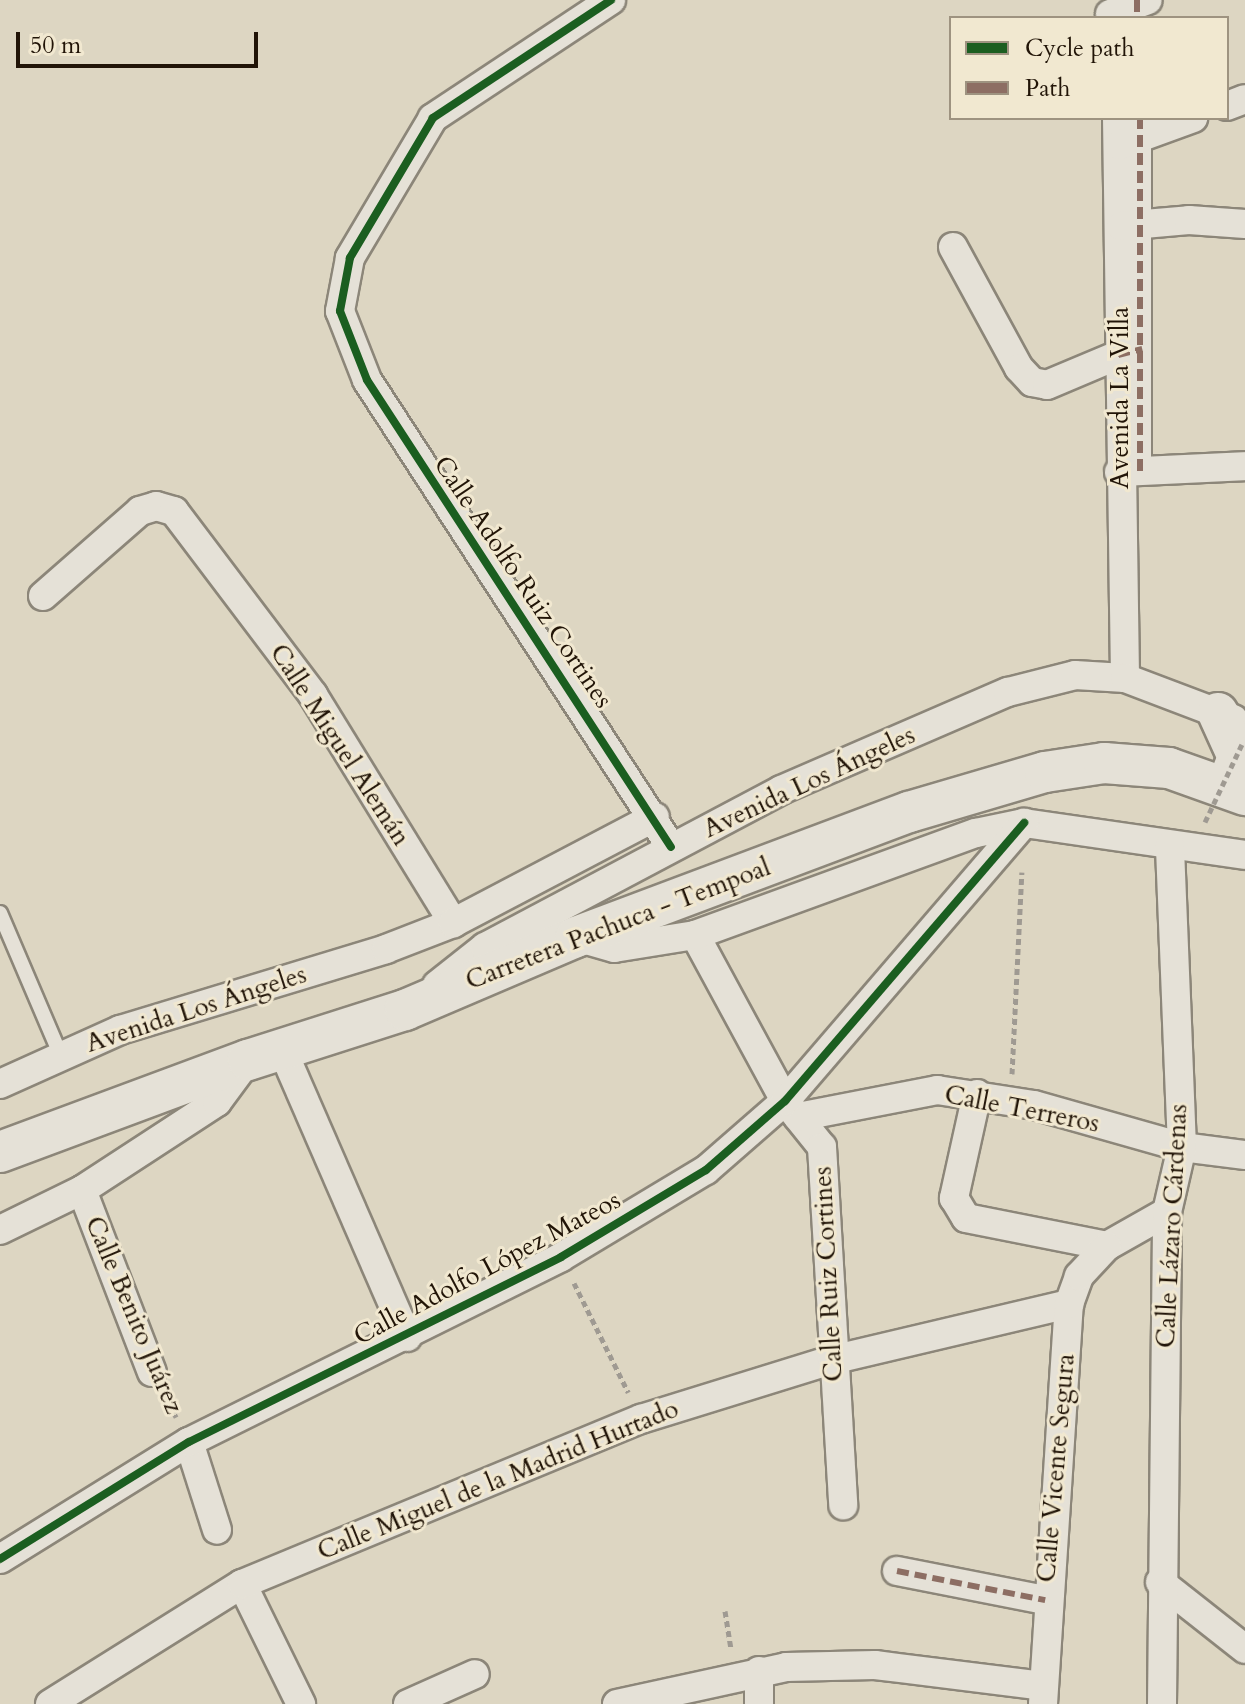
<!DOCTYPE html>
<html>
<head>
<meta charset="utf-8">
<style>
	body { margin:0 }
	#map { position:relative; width:1245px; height:1704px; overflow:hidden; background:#ddd6c2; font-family:Cardo,serif }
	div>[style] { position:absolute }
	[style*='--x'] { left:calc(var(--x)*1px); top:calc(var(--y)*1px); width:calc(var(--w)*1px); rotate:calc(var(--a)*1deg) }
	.path>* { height:5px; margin-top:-2.5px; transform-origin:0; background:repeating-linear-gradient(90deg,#9f9a92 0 6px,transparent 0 10px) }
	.roads { filter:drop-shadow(2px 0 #8c8679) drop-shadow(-2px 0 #8c8679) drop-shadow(0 2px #8c8679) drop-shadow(0 -2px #8c8679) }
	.service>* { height:14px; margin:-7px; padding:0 7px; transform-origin:7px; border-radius:7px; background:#e5e1d7 }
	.pedestrian>* { height:22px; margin:-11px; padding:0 11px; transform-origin:11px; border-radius:11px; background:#e5e1d7 }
	.minor>* { height:28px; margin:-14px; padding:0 14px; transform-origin:14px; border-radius:14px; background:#e5e1d7 }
	.secondary>* { height:40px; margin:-20px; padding:0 20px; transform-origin:20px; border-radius:20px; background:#e5e1d7 }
	.path-bridge>* { height:5px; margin-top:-2.5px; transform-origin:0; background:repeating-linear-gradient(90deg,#9f9a92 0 6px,transparent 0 10px) }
	.quiet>* { height:6px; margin-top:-3px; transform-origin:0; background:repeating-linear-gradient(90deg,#8d6e63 0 12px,transparent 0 18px) }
	.cycleway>* { height:8px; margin:-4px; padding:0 4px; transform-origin:4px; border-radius:4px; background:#1b5e20 }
	span { translate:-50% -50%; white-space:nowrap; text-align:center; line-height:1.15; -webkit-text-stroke:6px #f1e8d0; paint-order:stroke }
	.street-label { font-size:26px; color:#211407 }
	.legend { position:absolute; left:949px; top:16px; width:280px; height:104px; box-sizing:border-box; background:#f1e8d0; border:2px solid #9e9380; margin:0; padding:10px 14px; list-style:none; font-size:24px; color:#211407 }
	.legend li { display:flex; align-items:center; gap:16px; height:40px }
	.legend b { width:40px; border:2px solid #9e9380 }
	.scale { position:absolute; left:16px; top:32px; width:242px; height:36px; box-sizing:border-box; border:4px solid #211407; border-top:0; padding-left:10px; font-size:24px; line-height:28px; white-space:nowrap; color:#211407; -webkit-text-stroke:6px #f1e8d0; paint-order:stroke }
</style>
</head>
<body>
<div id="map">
	<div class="path">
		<i style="--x:1012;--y:1074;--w:202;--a:-87.2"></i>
		<i style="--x:574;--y:1283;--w:122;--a:63.6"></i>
		<i style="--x:165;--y:1397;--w:23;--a:61"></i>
		<i style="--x:725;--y:1611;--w:39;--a:81"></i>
	</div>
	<div class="roads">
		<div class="service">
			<i style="--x:0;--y:913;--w:153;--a:66.9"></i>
		</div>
		<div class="pedestrian">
			<i style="--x:1140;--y:471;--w:353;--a:-90"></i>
		</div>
		<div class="minor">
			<i style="--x:611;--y:0;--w:214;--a:146.5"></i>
			<i style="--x:433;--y:118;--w:163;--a:120.7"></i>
			<i style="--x:350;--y:258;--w:54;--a:100.7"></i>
			<i style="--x:340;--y:311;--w:74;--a:68.6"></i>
			<i style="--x:367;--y:380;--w:557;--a:56.94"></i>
			<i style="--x:1110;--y:14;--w:40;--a:-20.2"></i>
			<i style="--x:1227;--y:106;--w:19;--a:-21"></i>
			<i style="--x:1117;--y:118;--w:560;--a:89.18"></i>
			<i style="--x:1119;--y:145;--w:79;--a:-20"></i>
			<i style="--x:1121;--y:226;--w:68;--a:-5"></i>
			<i style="--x:1189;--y:220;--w:56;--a:4.1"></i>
			<i style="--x:953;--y:247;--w:138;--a:61.4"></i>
			<i style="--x:1019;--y:368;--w:19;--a:47"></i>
			<i style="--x:1032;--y:382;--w:15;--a:11"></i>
			<i style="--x:1047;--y:385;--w:77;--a:-22.9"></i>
			<i style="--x:1119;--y:472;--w:126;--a:-2.7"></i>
			<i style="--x:43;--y:596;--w:129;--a:-41.2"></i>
			<i style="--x:140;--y:511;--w:17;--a:-17"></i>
			<i style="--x:156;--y:506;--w:19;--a:16"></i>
			<i style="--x:174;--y:511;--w:231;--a:52.9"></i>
			<i style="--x:313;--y:695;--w:268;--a:58.4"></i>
			<i style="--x:695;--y:935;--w:189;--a:61.5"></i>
			<i style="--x:785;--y:1101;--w:59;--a:51.2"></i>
			<i style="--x:822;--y:1147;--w:359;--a:86.6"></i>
			<i style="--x:576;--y:937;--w:40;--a:16"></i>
			<i style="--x:614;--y:948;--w:82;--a:-9.1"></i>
			<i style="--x:695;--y:935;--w:299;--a:-20"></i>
			<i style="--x:976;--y:833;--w:49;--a:-11.8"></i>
			<i style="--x:1024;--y:823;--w:223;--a:8.2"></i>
			<i style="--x:437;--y:985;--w:61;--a:-38.4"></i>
			<i style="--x:485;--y:947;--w:335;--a:-27.9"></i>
			<i style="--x:781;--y:790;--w:247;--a:-23.4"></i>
			<i style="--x:1008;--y:692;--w:69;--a:-14.2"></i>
			<i style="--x:1075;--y:675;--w:50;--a:3.4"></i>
			<i style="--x:1125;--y:678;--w:116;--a:20.8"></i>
			<i style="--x:282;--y:1049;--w:314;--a:66.5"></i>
			<i style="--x:0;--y:1084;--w:132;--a:-24.2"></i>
			<i style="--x:120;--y:1030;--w:278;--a:-16.9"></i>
			<i style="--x:386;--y:949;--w:72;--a:-21.2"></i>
			<i style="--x:453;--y:923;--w:228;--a:-27.7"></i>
			<i style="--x:977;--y:1094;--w:107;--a:102.5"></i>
			<i style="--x:954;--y:1198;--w:23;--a:59"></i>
			<i style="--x:966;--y:1218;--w:144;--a:11.2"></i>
			<i style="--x:1107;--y:1246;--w:69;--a:-29.5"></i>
			<i style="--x:798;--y:1117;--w:142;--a:-11"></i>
			<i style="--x:937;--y:1090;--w:98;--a:8.8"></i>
			<i style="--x:1034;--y:1105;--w:154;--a:15.8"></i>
			<i style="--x:1182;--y:1147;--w:64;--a:7.2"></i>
			<i style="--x:82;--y:1190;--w:195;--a:69"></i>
			<i style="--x:0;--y:1230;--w:91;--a:-26"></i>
			<i style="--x:82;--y:1190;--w:161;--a:-33.1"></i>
			<i style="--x:217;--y:1102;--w:52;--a:-53.6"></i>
			<i style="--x:189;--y:1442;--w:92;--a:72.3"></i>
			<i style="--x:0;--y:1559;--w:222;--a:-31.8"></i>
			<i style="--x:189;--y:1442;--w:415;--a:-26.4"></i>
			<i style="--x:561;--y:1257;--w:169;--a:-31"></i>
			<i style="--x:706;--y:1170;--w:105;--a:-41.1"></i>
			<i style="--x:785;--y:1101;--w:367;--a:-49.3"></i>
			<i style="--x:897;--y:1571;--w:151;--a:11.1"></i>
			<i style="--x:1160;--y:1582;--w:108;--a:38.2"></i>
			<i style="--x:242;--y:1584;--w:134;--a:63.8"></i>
			<i style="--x:50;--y:1704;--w:226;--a:-32"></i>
			<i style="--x:242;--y:1584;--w:432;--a:-22.5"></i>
			<i style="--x:641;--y:1419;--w:200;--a:-17.2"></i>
			<i style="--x:832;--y:1360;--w:244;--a:-13.3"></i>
			<i style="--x:408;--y:1704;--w:73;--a:-24.1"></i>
			<i style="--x:617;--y:1704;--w:173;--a:-12.3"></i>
			<i style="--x:786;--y:1667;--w:89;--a:-1.3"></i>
			<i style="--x:875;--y:1665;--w:169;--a:7.1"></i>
			<i style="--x:759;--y:1704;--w:33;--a:-90"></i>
			<i style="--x:1043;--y:1704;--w:401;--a:-86.3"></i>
			<i style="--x:1069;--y:1304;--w:30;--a:-70"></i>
			<i style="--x:1079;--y:1276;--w:41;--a:-47"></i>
			<i style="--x:1162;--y:1704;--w:492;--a:-89.4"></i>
			<i style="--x:1167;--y:1212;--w:67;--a:-77"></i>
			<i style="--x:1182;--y:1147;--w:302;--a:-92.3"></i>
		</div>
		<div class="secondary">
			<i style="--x:1218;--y:713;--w:48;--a:65.6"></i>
			<i style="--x:1238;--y:757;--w:30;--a:111"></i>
			<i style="--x:0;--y:1152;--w:265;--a:-20.4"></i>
			<i style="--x:248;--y:1060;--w:165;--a:-17.7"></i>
			<i style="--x:405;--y:1010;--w:186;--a:-23.1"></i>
			<i style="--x:576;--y:937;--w:356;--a:-20.6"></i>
			<i style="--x:909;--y:812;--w:142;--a:-16.4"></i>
			<i style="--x:1045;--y:772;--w:60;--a:-8.7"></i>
			<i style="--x:1104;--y:763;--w:65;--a:4.4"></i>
			<i style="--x:1169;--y:768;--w:81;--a:19.6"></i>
		</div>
	</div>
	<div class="path-bridge">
		<i style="--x:1205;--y:822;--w:86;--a:-64.6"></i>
	</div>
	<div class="quiet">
		<i style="--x:1137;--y:0;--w:18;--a:90"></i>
		<i style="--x:1118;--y:355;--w:25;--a:-14"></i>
		<i style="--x:1140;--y:471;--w:353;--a:-90"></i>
		<i style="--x:897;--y:1571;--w:151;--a:11.1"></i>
	</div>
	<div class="cycleway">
		<i style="--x:611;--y:0;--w:214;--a:146.5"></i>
		<i style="--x:433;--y:118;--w:163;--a:120.7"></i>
		<i style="--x:350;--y:258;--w:54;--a:100.7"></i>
		<i style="--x:340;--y:311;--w:74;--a:68.6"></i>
		<i style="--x:367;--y:380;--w:557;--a:56.94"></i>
		<i style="--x:0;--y:1559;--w:222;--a:-31.8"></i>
		<i style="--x:189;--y:1442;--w:415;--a:-26.4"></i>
		<i style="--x:561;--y:1257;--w:169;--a:-31"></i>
		<i style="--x:706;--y:1170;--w:105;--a:-41.1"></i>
		<i style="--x:785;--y:1101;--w:367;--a:-49.3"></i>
	</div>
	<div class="street-label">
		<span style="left:1120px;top:398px;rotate:-90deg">Avenida La Villa</span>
		<span style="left:523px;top:582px;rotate:56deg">Calle Adolfo Ruiz Cortines</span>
		<span style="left:340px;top:745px;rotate:57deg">Calle Miguel Alemán</span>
		<span style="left:809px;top:782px;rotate:-25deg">Avenida Los Ángeles</span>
		<span style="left:618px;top:924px;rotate:-21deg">Carretera Pachuca - Tempoal</span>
		<span style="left:196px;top:1009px;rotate:-18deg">Avenida Los Ángeles</span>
		<span style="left:1022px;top:1109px;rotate:11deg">Calle Terreros</span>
		<span style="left:1172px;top:1226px;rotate:-87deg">Calle Lázaro Cárdenas</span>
		<span style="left:487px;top:1268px;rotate:-28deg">Calle Adolfo López Mateos</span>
		<span style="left:828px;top:1274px;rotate:-93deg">Calle Ruiz Cortines</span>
		<span style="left:134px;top:1315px;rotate:67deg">Calle Benito Juárez</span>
		<span style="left:1056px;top:1468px;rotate:-85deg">Calle Vicente Segura</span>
		<span style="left:498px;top:1480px;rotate:-22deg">Calle Miguel de la Madrid Hurtado</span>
	</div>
	<ul class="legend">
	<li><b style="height:10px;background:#1b5e20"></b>Cycle path</li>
	<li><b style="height:10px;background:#8d6e63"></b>Path</li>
	</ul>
	<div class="scale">50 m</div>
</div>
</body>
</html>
